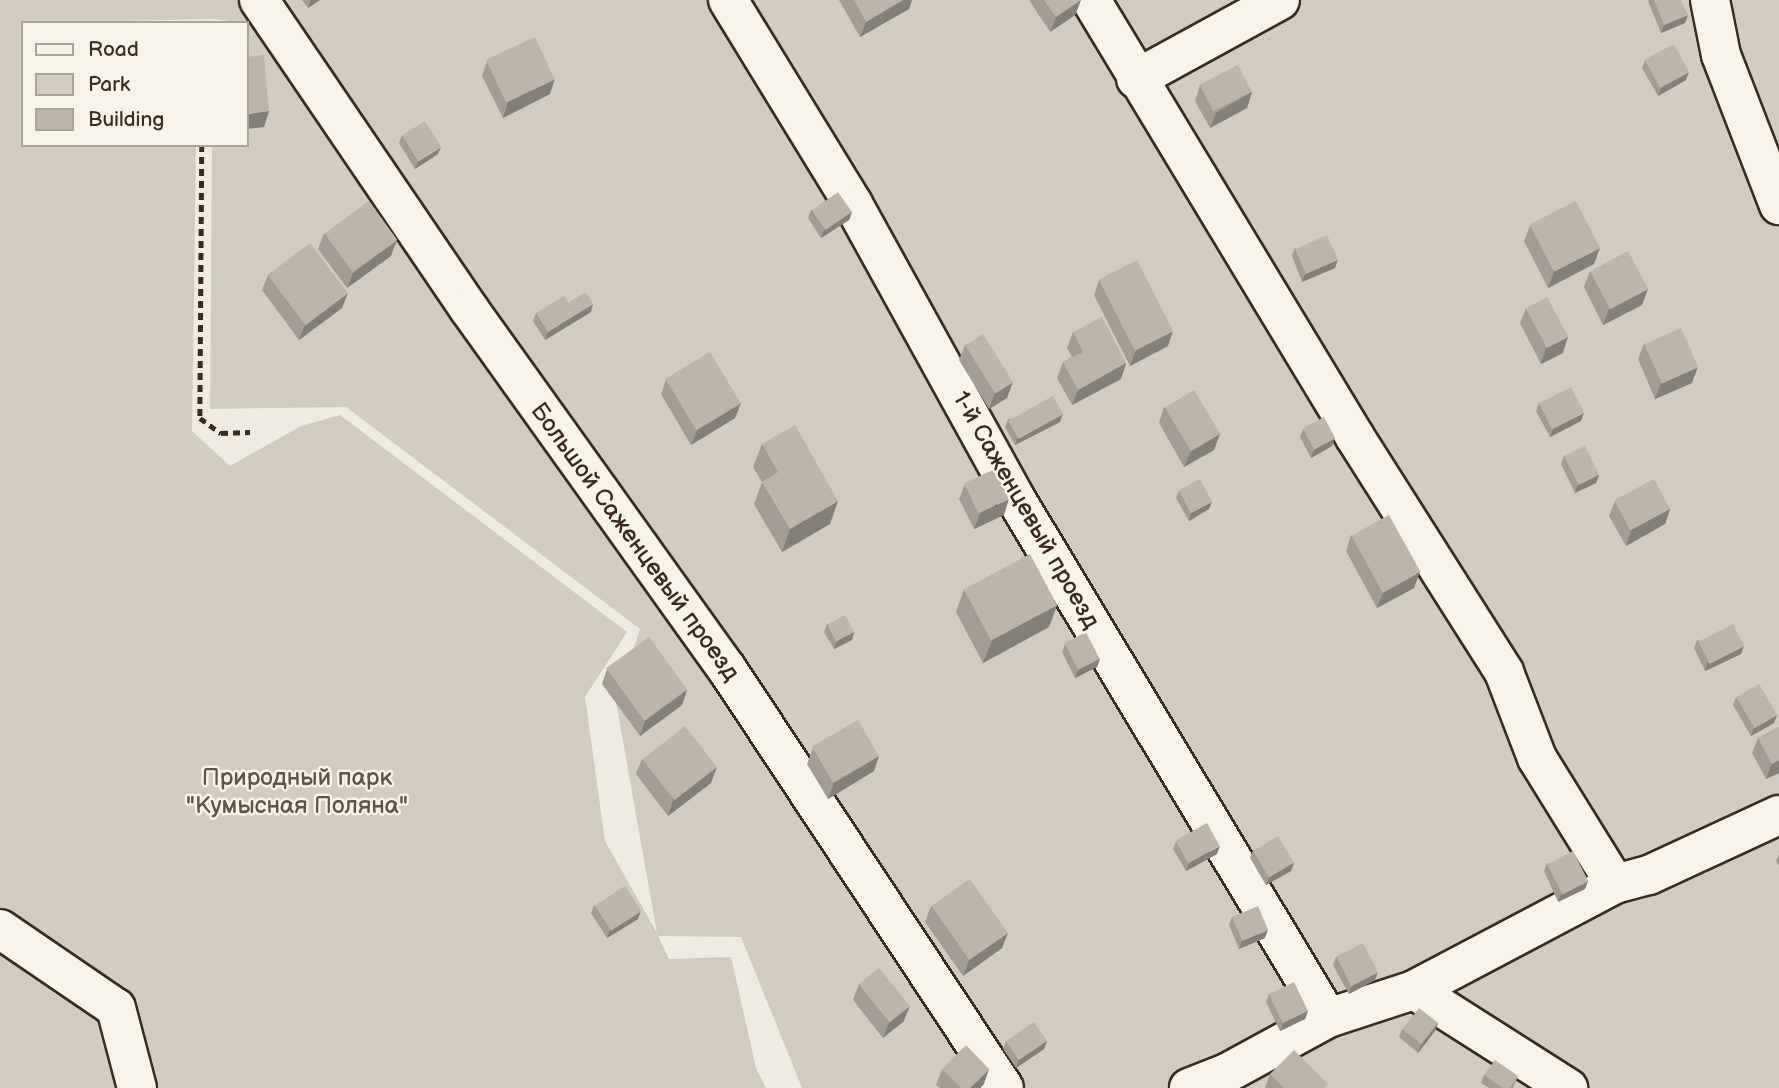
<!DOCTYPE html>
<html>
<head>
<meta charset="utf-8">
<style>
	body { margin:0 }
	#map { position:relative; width:1779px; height:1088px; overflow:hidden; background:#efebe0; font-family:"Balsamiq Sans",sans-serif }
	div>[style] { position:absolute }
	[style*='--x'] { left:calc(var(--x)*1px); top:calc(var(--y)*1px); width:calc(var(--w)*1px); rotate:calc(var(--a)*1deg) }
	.green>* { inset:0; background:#d1cbc0 }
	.path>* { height:4.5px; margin-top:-2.25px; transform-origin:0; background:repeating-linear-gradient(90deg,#3b2a1e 0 7px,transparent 0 12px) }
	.roads { filter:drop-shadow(2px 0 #3b2a1e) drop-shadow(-2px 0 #3b2a1e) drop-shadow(0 2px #3b2a1e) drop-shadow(0 -2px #3b2a1e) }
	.minor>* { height:38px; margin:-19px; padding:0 19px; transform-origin:19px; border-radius:19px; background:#f7f3e8 }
	.wall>* { inset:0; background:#a39c92 }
	.shaded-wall>* { inset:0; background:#847f77 }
	.building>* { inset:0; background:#bdb5aa; transform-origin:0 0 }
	span { translate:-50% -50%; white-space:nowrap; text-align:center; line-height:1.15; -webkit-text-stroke:5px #f7f3e8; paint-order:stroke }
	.street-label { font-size:24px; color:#3b2a1e }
	.park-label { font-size:24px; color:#605246 }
	.legend { position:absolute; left:21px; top:21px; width:228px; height:126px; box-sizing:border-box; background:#f7f3e8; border:2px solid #aca397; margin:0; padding:9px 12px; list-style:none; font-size:21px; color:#3b2a1e }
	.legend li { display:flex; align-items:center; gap:14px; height:35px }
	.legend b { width:35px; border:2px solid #aca397 }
</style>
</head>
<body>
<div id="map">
	<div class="green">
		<i style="clip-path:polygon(evenodd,0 0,1703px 0,1779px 206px,1779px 1088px,802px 1088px,741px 937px,658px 936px,669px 959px,731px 957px,756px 1068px,766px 1088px,0 1088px,0 0,213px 19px,247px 23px,247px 145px,212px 145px,210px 409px,346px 407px,640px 629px,616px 702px,657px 933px,605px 841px,585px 697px,627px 632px,340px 415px,301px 426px,230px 466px,192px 431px,196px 145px,23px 145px,23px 23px,213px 19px)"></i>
		<i style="clip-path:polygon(1721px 0,1779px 0,1779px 183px)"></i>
	</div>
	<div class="path">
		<i style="--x:202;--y:145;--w:273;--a:90.4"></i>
		<i style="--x:200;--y:418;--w:26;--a:36"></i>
		<i style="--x:221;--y:433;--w:29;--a:-2"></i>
	</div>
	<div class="roads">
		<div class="minor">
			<i style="--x:259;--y:0;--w:374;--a:55.8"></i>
			<i style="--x:469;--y:309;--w:443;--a:54.4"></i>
			<i style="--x:727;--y:669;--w:502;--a:56.53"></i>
			<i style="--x:728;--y:0;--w:239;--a:58.5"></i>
			<i style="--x:853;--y:204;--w:339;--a:61.1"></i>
			<i style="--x:1017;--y:501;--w:603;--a:58.97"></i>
			<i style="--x:1091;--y:0;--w:511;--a:58.86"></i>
			<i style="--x:1355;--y:437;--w:278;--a:57.6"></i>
			<i style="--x:1504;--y:672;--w:92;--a:69"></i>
			<i style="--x:1537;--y:758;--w:148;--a:58.2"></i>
			<i style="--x:1615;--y:884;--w:227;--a:152.2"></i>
			<i style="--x:1414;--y:990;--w:90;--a:162"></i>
			<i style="--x:1328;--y:1018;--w:115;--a:151.4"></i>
			<i style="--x:1227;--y:1073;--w:41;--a:158.5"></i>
			<i style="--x:1710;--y:0;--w:56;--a:78.7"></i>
			<i style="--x:1721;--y:55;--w:161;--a:68.9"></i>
			<i style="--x:1136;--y:79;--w:164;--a:-28.7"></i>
			<i style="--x:1615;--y:884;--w:35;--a:-15"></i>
			<i style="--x:1649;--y:875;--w:143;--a:-24.8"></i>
			<i style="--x:0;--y:929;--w:140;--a:34.3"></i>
			<i style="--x:116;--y:1008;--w:83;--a:75.3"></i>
			<i style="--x:1414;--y:990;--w:183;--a:32.5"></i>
		</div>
	</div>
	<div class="wall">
		<i style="clip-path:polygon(302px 0,320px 0,308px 8px)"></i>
		<i style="clip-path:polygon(839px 0,912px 0,909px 9px,860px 37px)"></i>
		<i style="clip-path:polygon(1029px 0,1081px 0,1075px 15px,1050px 32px)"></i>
		<i style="clip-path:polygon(1649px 0,1681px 0,1685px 23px,1661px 33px,1648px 1px)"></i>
		<i style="clip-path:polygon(1645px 60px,1686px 80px,1658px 96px,1642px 68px)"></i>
		<i style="clip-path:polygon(487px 61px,550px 94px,503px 118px,482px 76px)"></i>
		<i style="clip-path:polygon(1200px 85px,1252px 92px,1247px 108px,1210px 128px,1195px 101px)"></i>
		<i style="clip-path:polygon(402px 135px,438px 154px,415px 169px,399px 143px)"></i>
		<i style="clip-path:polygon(811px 210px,852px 212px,849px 220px,821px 238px,808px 218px)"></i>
		<i style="clip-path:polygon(1530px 226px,1594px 264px,1548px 288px,1524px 241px)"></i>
		<i style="clip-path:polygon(324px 233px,391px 256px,347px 288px,318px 249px)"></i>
		<i style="clip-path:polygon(1295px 248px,1335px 268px,1302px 282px,1292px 256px)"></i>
		<i style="clip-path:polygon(1590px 271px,1642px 305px,1603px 325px,1584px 287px)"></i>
		<i style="clip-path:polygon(268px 275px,342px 308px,299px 340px,262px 290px)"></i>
		<i style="clip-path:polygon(1099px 280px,1168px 346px,1130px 366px,1094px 295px)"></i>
		<i style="clip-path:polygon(568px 303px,591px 312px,545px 340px,533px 321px,536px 313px)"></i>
		<i style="clip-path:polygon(1526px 308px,1563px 353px,1541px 364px,1520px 323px)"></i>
		<i style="clip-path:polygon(1073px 332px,1126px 363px,1121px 379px,1072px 405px,1057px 378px,1063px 362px,1072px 357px,1067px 348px)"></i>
		<i style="clip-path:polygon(1644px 344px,1692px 383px,1655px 399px,1638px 359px)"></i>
		<i style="clip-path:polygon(965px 345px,1007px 398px,989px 409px,959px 360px)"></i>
		<i style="clip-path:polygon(666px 379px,741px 403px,735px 418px,691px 445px,661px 394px)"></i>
		<i style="clip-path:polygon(1539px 403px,1581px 421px,1550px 437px,1536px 411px)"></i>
		<i style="clip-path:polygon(1164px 407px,1220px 434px,1214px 450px,1184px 467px,1159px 423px)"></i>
		<i style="clip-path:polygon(1008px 419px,1060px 422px,1015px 445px,1005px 427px)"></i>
		<i style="clip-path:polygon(1303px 429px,1332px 446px,1311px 458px,1300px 437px)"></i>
		<i style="clip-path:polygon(762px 444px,830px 524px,782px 552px,754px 504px,762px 482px,753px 467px)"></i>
		<i style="clip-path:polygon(1564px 456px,1599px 475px,1596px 483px,1575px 493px,1561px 464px)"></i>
		<i style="clip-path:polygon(965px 484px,1004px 515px,974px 529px,959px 499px)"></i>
		<i style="clip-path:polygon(1179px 491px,1209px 509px,1189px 521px,1176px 498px)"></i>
		<i style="clip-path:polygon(1615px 501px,1670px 509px,1665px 524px,1626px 546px,1609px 516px)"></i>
		<i style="clip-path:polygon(1351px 535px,1414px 588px,1377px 608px,1346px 551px)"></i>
		<i style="clip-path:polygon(964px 589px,1057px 605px,1049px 627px,983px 663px,956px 612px)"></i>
		<i style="clip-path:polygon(827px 624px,852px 640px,834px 649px,824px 632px)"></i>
		<i style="clip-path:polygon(1697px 640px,1741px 654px,1705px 671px,1694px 648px)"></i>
		<i style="clip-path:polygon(1065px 644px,1100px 659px,1097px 667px,1075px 678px,1062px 652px)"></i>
		<i style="clip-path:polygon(607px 669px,687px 690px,682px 705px,640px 736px,602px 684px)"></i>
		<i style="clip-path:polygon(1736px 697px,1774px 723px,1751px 736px,1733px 705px)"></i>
		<i style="clip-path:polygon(1779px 727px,1779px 773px,1766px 779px,1752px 753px,1758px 738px)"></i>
		<i style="clip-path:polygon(813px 748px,879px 756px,874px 771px,828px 799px,807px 764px)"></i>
		<i style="clip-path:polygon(642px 759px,711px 783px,668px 816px,636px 774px)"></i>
		<i style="clip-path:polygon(1176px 841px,1217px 854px,1186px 871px,1173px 849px)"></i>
		<i style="clip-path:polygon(1253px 850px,1294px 863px,1291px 871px,1266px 885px,1250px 858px)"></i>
		<i style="clip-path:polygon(1779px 854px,1779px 866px,1776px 861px)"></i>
		<i style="clip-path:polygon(1547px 863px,1588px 881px,1585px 889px,1558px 902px,1544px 871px)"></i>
		<i style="clip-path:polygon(594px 905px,638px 919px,607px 938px,591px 913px)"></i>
		<i style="clip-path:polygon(931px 906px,1002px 948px,963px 976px,925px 922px)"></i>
		<i style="clip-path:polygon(1232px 917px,1265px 938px,1239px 949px,1229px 925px)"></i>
		<i style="clip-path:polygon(1336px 957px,1378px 972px,1375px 980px,1349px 994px,1333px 965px)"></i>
		<i style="clip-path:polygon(859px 984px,904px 1021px,883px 1038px,853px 1000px)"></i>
		<i style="clip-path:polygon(1269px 994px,1308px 1011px,1305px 1019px,1280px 1031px,1266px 1002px)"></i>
		<i style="clip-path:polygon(1438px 1023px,1435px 1031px,1418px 1053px,1399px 1037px,1402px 1029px)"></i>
		<i style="clip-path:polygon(1006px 1041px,1047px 1041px,1044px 1049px,1016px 1068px,1003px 1049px)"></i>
		<i style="clip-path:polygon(942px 1069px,984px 1084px,980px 1088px,940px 1088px,936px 1085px)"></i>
		<i style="clip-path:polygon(1270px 1074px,1326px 1088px,1265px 1088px)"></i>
		<i style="clip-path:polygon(1484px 1075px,1518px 1076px,1513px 1088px,1489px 1088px,1481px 1083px)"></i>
	</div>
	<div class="shaded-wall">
		<i style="clip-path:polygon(311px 0,320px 0,308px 8px)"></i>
		<i style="clip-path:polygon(903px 0,912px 0,909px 9px,860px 37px,866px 22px)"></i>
		<i style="clip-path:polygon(1081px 0,1075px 15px,1050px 32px,1056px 17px)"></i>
		<i style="clip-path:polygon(1688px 15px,1685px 23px,1661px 33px,1664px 25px)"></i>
		<i style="clip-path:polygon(1689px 72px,1686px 80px,1658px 96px,1661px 88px)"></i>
		<i style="clip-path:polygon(555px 79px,550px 94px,503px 118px,508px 102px)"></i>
		<i style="clip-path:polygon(1252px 92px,1247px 108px,1210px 128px,1216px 113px)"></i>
		<i style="clip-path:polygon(269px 111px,264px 127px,247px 129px,247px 114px)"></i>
		<i style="clip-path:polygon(441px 147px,438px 154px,415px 169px,418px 161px)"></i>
		<i style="clip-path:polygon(852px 212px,849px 220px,821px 238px,824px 230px)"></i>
		<i style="clip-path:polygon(397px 240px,391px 256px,347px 288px,353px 273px)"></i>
		<i style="clip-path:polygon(1600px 248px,1594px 264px,1548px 288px,1554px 272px)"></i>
		<i style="clip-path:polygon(1338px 260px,1335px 268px,1302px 282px,1305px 274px)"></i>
		<i style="clip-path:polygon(1648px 289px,1642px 305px,1603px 325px,1609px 309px)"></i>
		<i style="clip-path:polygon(348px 293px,342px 308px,299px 340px,305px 325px)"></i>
		<i style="clip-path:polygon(593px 304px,591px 312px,545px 340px,548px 332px)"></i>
		<i style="clip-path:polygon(1173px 331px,1168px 346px,1130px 366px,1136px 350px)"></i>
		<i style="clip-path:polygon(1568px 337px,1563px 353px,1541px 364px,1546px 348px)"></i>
		<i style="clip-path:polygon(1126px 363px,1121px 379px,1072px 405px,1078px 390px)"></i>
		<i style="clip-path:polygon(1698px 367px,1692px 383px,1655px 399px,1661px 383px)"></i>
		<i style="clip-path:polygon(1013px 382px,1007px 398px,989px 409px,995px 393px)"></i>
		<i style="clip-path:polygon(741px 403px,735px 418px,691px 445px,697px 430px)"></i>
		<i style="clip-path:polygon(1584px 413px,1581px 421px,1550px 437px,1553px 429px)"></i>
		<i style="clip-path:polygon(1063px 414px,1060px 422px,1015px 445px,1018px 437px)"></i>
		<i style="clip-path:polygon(1220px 434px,1214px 450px,1184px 467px,1190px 452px)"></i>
		<i style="clip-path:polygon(1335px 438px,1332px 446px,1311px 458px,1314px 450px)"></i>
		<i style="clip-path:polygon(1599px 475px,1596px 483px,1575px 493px,1577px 486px)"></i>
		<i style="clip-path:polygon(1009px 499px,1004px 515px,974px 529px,980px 513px)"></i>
		<i style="clip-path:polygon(838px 501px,830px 524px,782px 552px,790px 529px)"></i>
		<i style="clip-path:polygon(1212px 502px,1209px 509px,1189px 521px,1191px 513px)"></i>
		<i style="clip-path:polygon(1670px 509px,1665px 524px,1626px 546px,1631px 530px)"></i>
		<i style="clip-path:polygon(1420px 572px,1414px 588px,1377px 608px,1383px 593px)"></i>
		<i style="clip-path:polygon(1057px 605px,1049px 627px,983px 663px,992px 640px)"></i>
		<i style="clip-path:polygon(854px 632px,852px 640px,834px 649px,837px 641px)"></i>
		<i style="clip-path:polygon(1744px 646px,1741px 654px,1705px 671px,1707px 663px)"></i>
		<i style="clip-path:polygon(1100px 659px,1097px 667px,1075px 678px,1078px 670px)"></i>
		<i style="clip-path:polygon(687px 690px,682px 705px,640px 736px,645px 721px)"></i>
		<i style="clip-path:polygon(1777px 715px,1774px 723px,1751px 736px,1754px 728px)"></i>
		<i style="clip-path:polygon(879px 756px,874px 771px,828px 799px,834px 783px)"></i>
		<i style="clip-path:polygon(1779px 760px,1779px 773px,1766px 779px,1772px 764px)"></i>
		<i style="clip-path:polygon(717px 767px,711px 783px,668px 816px,673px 800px)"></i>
		<i style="clip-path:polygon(1220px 846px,1217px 854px,1186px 871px,1189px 863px)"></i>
		<i style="clip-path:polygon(1294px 863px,1291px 871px,1266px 885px,1269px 877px)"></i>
		<i style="clip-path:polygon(1588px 881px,1585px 889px,1558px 902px,1561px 894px)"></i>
		<i style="clip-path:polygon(641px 911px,638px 919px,607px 938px,610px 930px)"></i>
		<i style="clip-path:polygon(1268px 930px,1265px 938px,1239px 949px,1242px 941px)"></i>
		<i style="clip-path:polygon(1008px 933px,1002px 948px,963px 976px,969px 960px)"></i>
		<i style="clip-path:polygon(1378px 972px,1375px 980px,1349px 994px,1352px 986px)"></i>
		<i style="clip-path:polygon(910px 1006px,904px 1021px,883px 1038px,889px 1022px)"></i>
		<i style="clip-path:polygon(1308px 1011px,1305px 1019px,1280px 1031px,1283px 1023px)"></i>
		<i style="clip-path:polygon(1438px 1023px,1435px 1031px,1418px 1053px,1421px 1045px)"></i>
		<i style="clip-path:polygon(1047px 1041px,1044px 1049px,1016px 1068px,1019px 1060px)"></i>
		<i style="clip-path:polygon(989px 1069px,984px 1084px,980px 1088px,970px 1088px)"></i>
	</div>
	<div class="building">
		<i style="clip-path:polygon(854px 0,903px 0,866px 22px)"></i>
		<i style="clip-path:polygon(1044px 0,1081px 0,1056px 17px)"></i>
		<i style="clip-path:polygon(1654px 0,1681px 0,1688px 15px,1664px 25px)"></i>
		<i style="left:535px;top:37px;width:47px;height:54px;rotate:65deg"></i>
		<i style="left:1674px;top:44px;width:32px;height:33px;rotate:62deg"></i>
		<i style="clip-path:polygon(264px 55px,269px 111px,247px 114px,247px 57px)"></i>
		<i style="left:1238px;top:65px;width:30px;height:43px;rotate:63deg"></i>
		<i style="left:425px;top:121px;width:31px;height:27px;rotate:58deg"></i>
		<i style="left:838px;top:192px;width:24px;height:32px;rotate:55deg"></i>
		<i style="left:369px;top:201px;width:48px;height:55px;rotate:54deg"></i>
		<i style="left:1576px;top:201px;width:53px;height:52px;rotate:63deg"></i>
		<i style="left:1327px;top:235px;width:27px;height:35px;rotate:66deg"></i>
		<i style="left:310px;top:243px;width:63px;height:53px;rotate:53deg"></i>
		<i style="left:1628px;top:251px;width:43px;height:43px;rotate:62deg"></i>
		<i style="left:1137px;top:260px;width:80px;height:43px;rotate:63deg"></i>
		<i style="clip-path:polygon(586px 292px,593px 304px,548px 332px,536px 313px,564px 296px,568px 303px)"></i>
		<i style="left:1547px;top:297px;width:45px;height:24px;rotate:62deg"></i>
		<i style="clip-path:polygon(1102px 317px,1126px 363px,1078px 390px,1063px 362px,1083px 352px,1073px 332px)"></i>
		<i style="left:1681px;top:328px;width:43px;height:40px;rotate:66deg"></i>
		<i style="left:983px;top:334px;width:57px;height:21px;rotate:58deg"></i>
		<i style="left:710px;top:352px;width:60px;height:52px;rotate:59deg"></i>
		<i style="left:1571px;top:387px;width:29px;height:36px;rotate:63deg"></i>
		<i style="left:1194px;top:390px;width:51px;height:34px;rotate:59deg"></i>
		<i style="left:1053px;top:396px;width:21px;height:51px;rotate:61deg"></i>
		<i style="left:1324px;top:417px;width:24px;height:24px;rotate:62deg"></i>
		<i style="clip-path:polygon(795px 425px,838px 501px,790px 529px,762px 482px,778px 472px,762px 444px)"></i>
		<i style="left:1585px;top:446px;width:32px;height:23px;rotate:64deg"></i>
		<i style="left:995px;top:469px;width:33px;height:34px;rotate:65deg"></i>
		<i style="left:1200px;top:479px;width:26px;height:24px;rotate:62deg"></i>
		<i style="left:1654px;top:479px;width:34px;height:45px;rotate:62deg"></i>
		<i style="left:1389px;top:515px;width:65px;height:43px;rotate:61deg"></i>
		<i style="left:1030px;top:554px;width:58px;height:75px;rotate:62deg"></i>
		<i style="left:845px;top:615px;width:19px;height:20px;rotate:62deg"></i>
		<i style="left:1733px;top:624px;width:25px;height:39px;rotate:63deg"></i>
		<i style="left:1086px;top:632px;width:30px;height:24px;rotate:63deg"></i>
		<i style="left:649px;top:637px;width:65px;height:53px;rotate:54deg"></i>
		<i style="left:1759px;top:684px;width:36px;height:26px;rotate:60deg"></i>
		<i style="left:858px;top:720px;width:42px;height:53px;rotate:60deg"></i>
		<i style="left:685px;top:726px;width:52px;height:54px;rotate:52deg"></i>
		<i style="clip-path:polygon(1779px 727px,1779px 760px,1772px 764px,1758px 738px)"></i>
		<i style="left:1207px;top:823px;width:26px;height:36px;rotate:61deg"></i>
		<i style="left:1278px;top:836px;width:31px;height:29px;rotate:59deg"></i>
		<i style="left:1573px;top:851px;width:34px;height:29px;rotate:63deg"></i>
		<i style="left:970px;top:879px;width:66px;height:47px;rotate:55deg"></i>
		<i style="left:625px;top:886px;width:30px;height:36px;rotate:57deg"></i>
		<i style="left:1258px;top:906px;width:26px;height:28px;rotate:67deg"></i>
		<i style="left:1363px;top:943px;width:33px;height:30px;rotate:63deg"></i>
		<i style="left:879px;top:968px;width:49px;height:26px;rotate:51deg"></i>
		<i style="left:1294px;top:982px;width:32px;height:28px;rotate:64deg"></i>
		<i style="left:1419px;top:1008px;width:24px;height:27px;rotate:38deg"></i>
		<i style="left:1034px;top:1022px;width:23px;height:34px;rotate:56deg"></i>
		<i style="clip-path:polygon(966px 1045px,989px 1069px,970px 1088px,961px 1088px,942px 1069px)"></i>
		<i style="clip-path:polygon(1294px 1050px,1328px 1084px,1324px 1088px,1284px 1088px,1270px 1074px)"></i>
		<i style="clip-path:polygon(1495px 1060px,1518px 1076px,1510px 1088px,1503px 1088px,1484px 1075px)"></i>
	</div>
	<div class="street-label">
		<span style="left:1026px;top:510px;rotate:60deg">1-й Саженцевый проезд</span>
		<span style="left:635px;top:542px;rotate:54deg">Большой Саженцевый проезд</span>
	</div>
	<div class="park-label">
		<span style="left:297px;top:792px">Природный парк<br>"Кумысная Поляна"</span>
	</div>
	<ul class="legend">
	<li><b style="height:9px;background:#f7f3e8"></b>Road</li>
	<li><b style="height:19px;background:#d1cbc0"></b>Park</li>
	<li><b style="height:19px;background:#bdb5aa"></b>Building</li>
	</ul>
</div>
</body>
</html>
